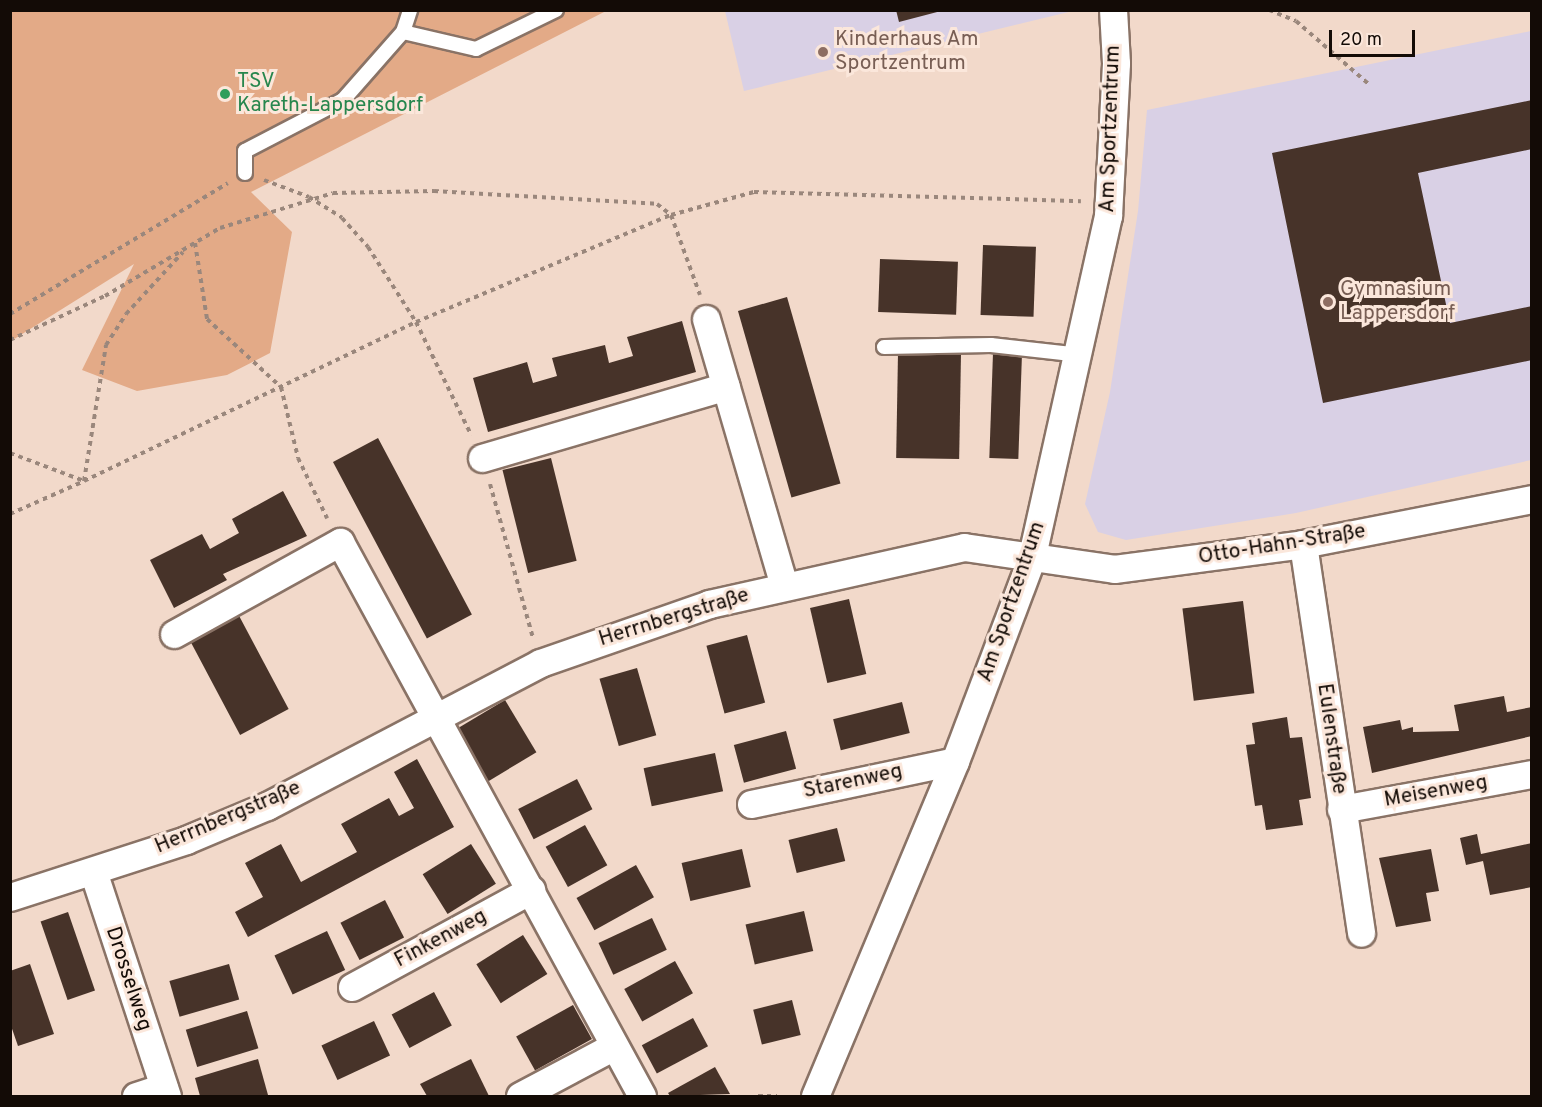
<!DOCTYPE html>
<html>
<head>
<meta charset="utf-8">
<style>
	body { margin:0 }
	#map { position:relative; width:1542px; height:1107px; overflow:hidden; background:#f2d9ca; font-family:Overpass,sans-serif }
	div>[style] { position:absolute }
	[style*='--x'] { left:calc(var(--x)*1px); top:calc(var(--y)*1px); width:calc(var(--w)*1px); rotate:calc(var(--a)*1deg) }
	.education>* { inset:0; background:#d9d0e5 }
	.green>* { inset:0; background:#e3aa87 }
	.building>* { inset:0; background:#473329; transform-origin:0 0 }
	.path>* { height:4px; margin-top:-2px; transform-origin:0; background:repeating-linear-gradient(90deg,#9a877c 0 4.5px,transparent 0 9px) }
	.roads { filter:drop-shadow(2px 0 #8a7366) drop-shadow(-2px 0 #8a7366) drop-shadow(0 2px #8a7366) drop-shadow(0 -2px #8a7366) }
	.lane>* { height:14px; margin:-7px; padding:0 7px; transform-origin:7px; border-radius:7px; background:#fff }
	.street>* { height:27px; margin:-13.5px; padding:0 13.5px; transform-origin:13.5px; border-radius:13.5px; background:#fff }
	.dots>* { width:16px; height:16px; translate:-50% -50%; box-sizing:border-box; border:3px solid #fbe7db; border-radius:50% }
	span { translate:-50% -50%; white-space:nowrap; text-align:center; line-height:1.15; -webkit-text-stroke:6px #fbe7db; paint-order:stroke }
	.education-label { font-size:21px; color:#785e54 }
	.left { translate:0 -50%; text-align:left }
	.leisure-label { font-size:21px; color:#27864d }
	.street-label { font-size:21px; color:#130b06 }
	.frame { position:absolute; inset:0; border:12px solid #130b06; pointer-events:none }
	.scale { position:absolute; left:1329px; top:30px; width:86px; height:27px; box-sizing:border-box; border:3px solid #130b06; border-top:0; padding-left:8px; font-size:18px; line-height:21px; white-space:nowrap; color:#130b06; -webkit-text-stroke:4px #fbe7db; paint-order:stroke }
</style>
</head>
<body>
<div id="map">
	<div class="education">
		<i style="clip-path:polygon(1077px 10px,744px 91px,725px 11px)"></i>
		<i style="clip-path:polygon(1531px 31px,1531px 460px,1296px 513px,1126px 540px,1098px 532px,1085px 504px,1110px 392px,1138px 211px,1147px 110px)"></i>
	</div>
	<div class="green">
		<i style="clip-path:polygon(11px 11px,606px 11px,251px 192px,292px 232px,270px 353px,227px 375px,137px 391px,82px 370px,134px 264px,11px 341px)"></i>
	</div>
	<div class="building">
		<i style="clip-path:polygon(896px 10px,941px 10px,941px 11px,899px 22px)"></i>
		<i style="clip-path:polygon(1532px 100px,1532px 149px,1418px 173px,1450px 323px,1532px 306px,1532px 360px,1323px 403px,1272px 153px)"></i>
		<i style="left:983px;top:245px;width:53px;height:70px;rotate:2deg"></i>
		<i style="left:880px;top:259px;width:78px;height:53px;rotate:2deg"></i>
		<i style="left:787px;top:297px;width:194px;height:51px;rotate:74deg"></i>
		<i style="clip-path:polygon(682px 321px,696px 372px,488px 432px,473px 378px,527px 362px,533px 383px,557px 376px,552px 358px,605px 345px,609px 363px,633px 356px,627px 337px)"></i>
		<i style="left:898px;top:353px;width:63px;height:105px;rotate:1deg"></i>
		<i style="left:993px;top:353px;width:29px;height:105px;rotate:2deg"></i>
		<i style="left:378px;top:438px;width:200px;height:51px;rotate:62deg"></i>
		<i style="left:551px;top:458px;width:106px;height:50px;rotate:76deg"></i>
		<i style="clip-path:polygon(283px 491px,307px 536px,223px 574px,227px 580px,174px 608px,150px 560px,202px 534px,210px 549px,239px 533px,232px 519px)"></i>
		<i style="left:849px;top:599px;width:77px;height:40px;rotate:77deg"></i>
		<i style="left:1243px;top:601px;width:93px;height:61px;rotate:83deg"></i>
		<i style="left:237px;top:612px;width:110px;height:55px;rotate:62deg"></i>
		<i style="left:747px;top:635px;width:70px;height:42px;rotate:75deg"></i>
		<i style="left:637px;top:668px;width:70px;height:39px;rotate:74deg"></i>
		<i style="clip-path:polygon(1504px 696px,1507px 712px,1532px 707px,1532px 736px,1372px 773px,1363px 727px,1400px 720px,1402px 730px,1413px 727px,1413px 732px,1459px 731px,1454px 705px)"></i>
		<i style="left:505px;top:700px;width:61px;height:56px;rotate:59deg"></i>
		<i style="left:902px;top:702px;width:32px;height:71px;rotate:76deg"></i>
		<i style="clip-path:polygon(1287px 717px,1290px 738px,1302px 737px,1311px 798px,1299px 800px,1303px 825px,1266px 830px,1262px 805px,1255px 806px,1246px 745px,1255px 744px,1252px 723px)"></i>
		<i style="left:786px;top:731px;width:39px;height:54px;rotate:75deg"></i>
		<i style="left:715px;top:753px;width:39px;height:73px;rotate:78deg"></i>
		<i style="clip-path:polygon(417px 759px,454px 827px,248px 937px,235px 912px,263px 897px,245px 863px,281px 844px,301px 882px,357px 852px,341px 824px,389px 798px,399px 816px,414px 808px,394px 772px)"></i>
		<i style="left:577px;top:779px;width:34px;height:66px;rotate:63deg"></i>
		<i style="left:585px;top:825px;width:46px;height:45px;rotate:61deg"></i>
		<i style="left:837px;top:828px;width:34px;height:50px;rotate:76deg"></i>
		<i style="clip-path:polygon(1477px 834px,1481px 854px,1532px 843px,1532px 887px,1490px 895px,1483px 861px,1466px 865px,1460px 838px)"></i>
		<i style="left:471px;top:844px;width:47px;height:57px;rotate:58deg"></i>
		<i style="left:742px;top:849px;width:39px;height:62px;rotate:77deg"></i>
		<i style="clip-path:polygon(1431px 849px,1439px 891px,1426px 893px,1431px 921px,1396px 927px,1379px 858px)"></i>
		<i style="left:636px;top:865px;width:37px;height:68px;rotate:61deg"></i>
		<i style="left:385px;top:900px;width:42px;height:50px;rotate:63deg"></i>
		<i style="left:804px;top:911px;width:41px;height:60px;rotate:77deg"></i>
		<i style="left:68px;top:912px;width:83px;height:29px;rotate:71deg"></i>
		<i style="left:652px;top:918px;width:35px;height:59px;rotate:65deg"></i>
		<i style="left:327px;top:931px;width:43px;height:58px;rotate:65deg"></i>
		<i style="left:523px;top:935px;width:46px;height:55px;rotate:58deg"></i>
		<i style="left:675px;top:961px;width:37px;height:58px;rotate:61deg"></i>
		<i style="clip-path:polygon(30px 964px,54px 1034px,18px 1046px,10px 1023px,10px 971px)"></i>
		<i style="left:229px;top:964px;width:37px;height:62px;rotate:74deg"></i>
		<i style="left:434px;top:992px;width:38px;height:48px;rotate:62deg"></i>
		<i style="left:792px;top:1000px;width:36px;height:40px;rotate:76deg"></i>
		<i style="left:573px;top:1005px;width:39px;height:65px;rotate:61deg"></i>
		<i style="left:247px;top:1011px;width:39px;height:64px;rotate:73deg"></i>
		<i style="left:693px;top:1018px;width:32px;height:58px;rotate:62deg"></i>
		<i style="left:374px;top:1021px;width:38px;height:58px;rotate:65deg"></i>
		<i style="clip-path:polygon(258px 1059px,268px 1095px,200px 1096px,195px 1078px)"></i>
		<i style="clip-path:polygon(471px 1059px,489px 1096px,427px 1096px,420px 1084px)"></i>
		<i style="clip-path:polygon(715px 1067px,730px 1094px,670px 1096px,668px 1093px)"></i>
	</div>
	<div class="path">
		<i style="--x:1269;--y:10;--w:29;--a:22"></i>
		<i style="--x:1296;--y:21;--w:98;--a:40.9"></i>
		<i style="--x:264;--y:180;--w:48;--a:20.7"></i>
		<i style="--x:309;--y:197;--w:39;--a:32"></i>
		<i style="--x:342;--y:218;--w:39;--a:48"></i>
		<i style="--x:368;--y:247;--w:89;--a:57.4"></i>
		<i style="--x:416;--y:322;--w:126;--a:64"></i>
		<i style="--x:195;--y:243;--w:77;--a:81"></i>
		<i style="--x:207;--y:319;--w:100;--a:42.6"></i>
		<i style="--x:281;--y:387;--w:73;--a:76.5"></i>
		<i style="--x:298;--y:458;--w:67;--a:64.2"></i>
		<i style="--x:10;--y:314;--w:254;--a:-31"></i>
		<i style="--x:10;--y:340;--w:105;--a:-24.9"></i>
		<i style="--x:105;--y:296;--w:134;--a:-30.6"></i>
		<i style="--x:220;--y:228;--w:118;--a:-17.2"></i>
		<i style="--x:333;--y:193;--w:101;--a:-1.1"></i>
		<i style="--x:434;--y:191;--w:223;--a:3.3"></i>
		<i style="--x:657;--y:204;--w:18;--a:38"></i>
		<i style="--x:671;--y:215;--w:85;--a:70.1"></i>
		<i style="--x:10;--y:453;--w:79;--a:20.7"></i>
		<i style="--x:84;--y:481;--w:368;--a:-25.6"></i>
		<i style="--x:416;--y:322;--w:277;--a:-22.8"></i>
		<i style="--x:671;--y:215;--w:86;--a:-15.5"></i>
		<i style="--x:754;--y:192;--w:327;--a:1.6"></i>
		<i style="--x:490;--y:484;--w:160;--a:74.4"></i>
		<i style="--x:10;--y:514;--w:81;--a:-24"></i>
		<i style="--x:84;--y:481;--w:138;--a:-80.8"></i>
		<i style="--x:106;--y:345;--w:37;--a:-57"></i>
		<i style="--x:126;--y:314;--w:84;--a:-47.4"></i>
		<i style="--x:758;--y:1096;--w:19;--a:0"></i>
	</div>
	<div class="roads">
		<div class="lane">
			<i style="--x:403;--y:32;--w:23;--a:-72"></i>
			<i style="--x:245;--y:173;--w:22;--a:-90"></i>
			<i style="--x:245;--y:151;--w:110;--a:-27.5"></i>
			<i style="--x:343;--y:100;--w:91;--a:-48.6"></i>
			<i style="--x:403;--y:32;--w:75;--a:13.1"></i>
			<i style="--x:476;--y:49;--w:89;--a:-26"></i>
			<i style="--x:884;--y:347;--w:107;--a:-1.1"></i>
			<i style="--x:991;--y:345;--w:90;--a:6.4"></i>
		</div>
		<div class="street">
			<i style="--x:706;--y:319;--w:278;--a:73.7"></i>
			<i style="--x:482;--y:458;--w:254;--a:-16.4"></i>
			<i style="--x:1303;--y:544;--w:393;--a:81.5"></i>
			<i style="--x:174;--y:634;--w:190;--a:-29"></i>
			<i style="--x:340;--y:542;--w:631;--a:61.4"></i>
			<i style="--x:751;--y:804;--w:208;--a:-11.9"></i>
			<i style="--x:1341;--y:809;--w:194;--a:-10.4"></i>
			<i style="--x:93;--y:871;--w:237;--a:71.8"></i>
			<i style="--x:10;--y:897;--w:185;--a:-17.9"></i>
			<i style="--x:186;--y:840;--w:88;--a:-22.8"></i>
			<i style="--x:267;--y:806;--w:308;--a:-27.6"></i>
			<i style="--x:540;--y:663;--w:179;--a:-19.2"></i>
			<i style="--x:709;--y:604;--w:261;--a:-12.6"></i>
			<i style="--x:964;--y:547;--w:152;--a:8.3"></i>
			<i style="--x:1114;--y:569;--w:191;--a:-7.5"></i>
			<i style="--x:1303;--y:544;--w:233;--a:-11.1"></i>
			<i style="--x:352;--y:987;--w:204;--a:-28.5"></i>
			<i style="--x:136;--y:1096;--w:29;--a:-18"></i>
			<i style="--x:520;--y:1096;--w:106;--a:-28"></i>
			<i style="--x:815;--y:1096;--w:363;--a:-67.3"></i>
			<i style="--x:955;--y:761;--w:215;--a:-69.3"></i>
			<i style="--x:1031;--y:560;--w:353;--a:-77.4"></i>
			<i style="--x:1108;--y:216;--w:153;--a:-87"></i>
			<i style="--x:1116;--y:63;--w:53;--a:-93.2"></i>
		</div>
	</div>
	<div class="dots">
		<i style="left:823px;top:52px;background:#8d6e63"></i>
		<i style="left:225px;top:94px;background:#2e9e5b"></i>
		<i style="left:1328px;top:302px;background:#8d6e63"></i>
	</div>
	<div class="education-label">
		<span class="left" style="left:835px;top:52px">Kinderhaus Am<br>Sportzentrum</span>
		<span class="left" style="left:1340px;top:302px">Gymnasium<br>Lappersdorf</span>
	</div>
	<div class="leisure-label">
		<span class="left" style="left:237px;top:94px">TSV<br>Kareth-Lappersdorf</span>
	</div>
	<div class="street-label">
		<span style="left:1111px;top:129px;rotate:-88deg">Am Sportzentrum</span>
		<span style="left:1282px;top:545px;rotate:-9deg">Otto-Hahn-Straße</span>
		<span style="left:1012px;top:602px;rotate:-71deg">Am Sportzentrum</span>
		<span style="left:674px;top:618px;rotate:-17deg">Herrnbergstraße</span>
		<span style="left:1331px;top:739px;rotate:82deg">Eulenstraße</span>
		<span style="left:853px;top:782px;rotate:-12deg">Starenweg</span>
		<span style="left:1436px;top:792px;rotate:-10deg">Meisenweg</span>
		<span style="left:228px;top:818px;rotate:-23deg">Herrnbergstraße</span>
		<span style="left:441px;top:939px;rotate:-28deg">Finkenweg</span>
		<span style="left:128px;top:979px;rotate:72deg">Drosselweg</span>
	</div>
	<div class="frame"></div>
	<div class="scale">20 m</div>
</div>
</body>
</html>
